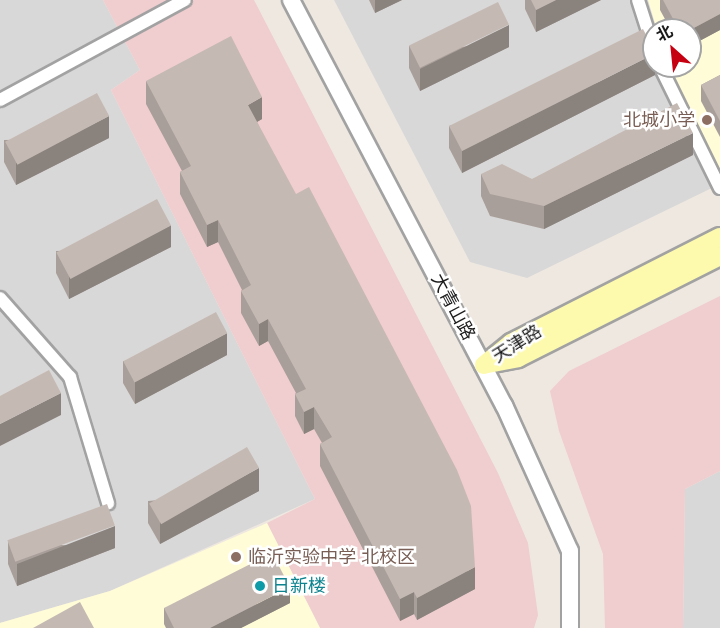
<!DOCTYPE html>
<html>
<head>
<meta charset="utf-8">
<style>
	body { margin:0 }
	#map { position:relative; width:720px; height:628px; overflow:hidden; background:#eee8e0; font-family:Arial,"Noto Sans SC",sans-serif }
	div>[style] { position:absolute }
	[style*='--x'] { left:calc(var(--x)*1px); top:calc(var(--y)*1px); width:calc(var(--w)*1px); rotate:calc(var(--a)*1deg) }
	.residential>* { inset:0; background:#d9d8d8 }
	.commercial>* { inset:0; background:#f0cdcf }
	.education>* { inset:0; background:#fffcd7 }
	.roads { filter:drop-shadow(2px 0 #a2a2a2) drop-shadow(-2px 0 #a2a2a2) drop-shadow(0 2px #a2a2a2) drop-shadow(0 -2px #a2a2a2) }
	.minor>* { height:12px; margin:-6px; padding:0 6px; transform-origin:6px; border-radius:6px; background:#fff }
	.tertiary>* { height:16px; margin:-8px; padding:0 8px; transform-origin:8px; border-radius:8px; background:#fff }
	.secondary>* { height:18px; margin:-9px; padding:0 9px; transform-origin:9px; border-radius:9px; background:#fdfaae }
	.wall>* { inset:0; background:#a99f9a }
	.shaded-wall>* { inset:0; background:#8a827d }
	.building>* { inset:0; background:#c5b9b3; transform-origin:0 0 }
	.dots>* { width:16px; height:16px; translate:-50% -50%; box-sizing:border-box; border:3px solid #fff; border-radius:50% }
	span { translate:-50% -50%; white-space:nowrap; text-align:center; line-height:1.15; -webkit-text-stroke:5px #fff; paint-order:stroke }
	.education-label { font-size:18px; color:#785e54 }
	.right { translate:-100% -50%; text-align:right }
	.left { translate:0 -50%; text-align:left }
	.street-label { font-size:18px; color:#1b1b1b }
	.culture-label { font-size:18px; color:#0d838f }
	.north { position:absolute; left:642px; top:18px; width:60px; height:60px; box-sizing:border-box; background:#fff; border:2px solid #a4a4a4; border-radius:50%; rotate:333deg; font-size:16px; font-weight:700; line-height:24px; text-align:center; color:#1b1b1b }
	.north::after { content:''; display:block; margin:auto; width:21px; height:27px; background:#c60011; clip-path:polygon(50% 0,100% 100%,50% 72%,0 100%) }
</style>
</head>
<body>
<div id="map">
	<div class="residential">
		<i style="clip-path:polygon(0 0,103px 0,140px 70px,111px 90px,315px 499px,110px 591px,0 623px)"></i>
		<i style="clip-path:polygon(334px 0,648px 0,657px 30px,654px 66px,667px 66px,720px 171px,720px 184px,527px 278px,470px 262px)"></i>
		<i style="clip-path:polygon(720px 471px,720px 628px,683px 628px,685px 489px)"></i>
	</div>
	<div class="commercial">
		<i style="clip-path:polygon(103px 0,254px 0,498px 473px,528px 543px,538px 615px,534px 628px,320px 628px,267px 523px,315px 499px,111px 90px,140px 70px)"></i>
		<i style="clip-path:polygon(720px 296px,720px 471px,685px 489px,683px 628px,605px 628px,603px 554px,559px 431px,550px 391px,569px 371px)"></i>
	</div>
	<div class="education">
		<i style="clip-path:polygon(648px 0,720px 0,720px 171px,667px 66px,690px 66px,690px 30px,657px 30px)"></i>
		<i style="clip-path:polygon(267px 523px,320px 628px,0 628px,0 623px,110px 591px)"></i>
	</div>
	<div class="roads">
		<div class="minor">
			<i style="--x:638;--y:0;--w:52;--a:72.3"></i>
			<i style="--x:660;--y:66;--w:136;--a:63.8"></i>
			<i style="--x:0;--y:100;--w:210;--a:-28.4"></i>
			<i style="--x:0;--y:298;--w:106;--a:48.5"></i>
			<i style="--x:70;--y:377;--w:132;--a:73.2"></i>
		</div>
		<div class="tertiary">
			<i style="--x:291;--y:0;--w:458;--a:62.3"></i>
			<i style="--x:504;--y:405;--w:160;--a:65.7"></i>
			<i style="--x:570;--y:551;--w:77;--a:90"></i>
		</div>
		<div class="secondary">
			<i style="--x:488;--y:364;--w:31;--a:-11"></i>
			<i style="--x:518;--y:358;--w:226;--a:-26.8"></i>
			<i style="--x:484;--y:365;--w:35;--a:-39"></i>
			<i style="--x:511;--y:343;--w:234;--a:-26.9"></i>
		</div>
	</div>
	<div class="wall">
		<i style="clip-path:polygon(369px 0,402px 0,375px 13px)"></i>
		<i style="clip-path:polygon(525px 0,601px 0,536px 32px,525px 9px)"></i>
		<i style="clip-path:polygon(660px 0,720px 0,720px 30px,690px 46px,690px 30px,671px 30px,660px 10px)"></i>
		<i style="clip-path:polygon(409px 46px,509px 47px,420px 91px,409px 68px)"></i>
		<i style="clip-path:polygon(655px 66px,655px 75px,462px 173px,449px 148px,449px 126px)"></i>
		<i style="clip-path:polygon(720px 75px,720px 137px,701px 101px,701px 85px)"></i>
		<i style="clip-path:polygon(146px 81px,262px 119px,257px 122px,475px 589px,417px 620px,414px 614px,400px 621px,320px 466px,320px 444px,322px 443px,314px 429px,304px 434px,295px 416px,295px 394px,296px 393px,268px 341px,259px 346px,241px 313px,241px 291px,242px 290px,218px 242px,207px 247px,180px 194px,180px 172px,182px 171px,146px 104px)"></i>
		<i style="clip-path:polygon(109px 138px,16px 185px,4px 162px,4px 140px)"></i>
		<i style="clip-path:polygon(693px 155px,544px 229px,490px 216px,481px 196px,481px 174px,532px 179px)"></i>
		<i style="clip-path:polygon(171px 247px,69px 299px,56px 273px,56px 251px)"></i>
		<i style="clip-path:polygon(227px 355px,135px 404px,123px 383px,123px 361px)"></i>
		<i style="clip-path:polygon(259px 491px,160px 544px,148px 523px,148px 501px)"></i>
		<i style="clip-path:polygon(8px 542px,115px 548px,17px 586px,8px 564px)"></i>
		<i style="clip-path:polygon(290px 603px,241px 628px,166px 628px,164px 624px,164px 608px)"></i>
	</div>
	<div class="shaded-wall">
		<i style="clip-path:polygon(375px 0,402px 0,375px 13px)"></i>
		<i style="clip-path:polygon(556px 0,601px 0,536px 32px,536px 10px)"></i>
		<i style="clip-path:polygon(720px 14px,720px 30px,690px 46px,690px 30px)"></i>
		<i style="clip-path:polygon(509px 25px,509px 47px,420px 91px,420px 69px)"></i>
		<i style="clip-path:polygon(654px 54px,654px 66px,655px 66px,655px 75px,462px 173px,462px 151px)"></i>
		<i style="clip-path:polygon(262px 97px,262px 119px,248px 127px,248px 105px)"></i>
		<i style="clip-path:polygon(109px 116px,109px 138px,16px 185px,16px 163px)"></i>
		<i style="clip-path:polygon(693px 133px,693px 155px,544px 229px,544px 206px)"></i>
		<i style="clip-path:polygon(218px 220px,218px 242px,207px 247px,207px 225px)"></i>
		<i style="clip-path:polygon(171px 225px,171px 247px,69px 299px,69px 277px)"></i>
		<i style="clip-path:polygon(268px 319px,268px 341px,259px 346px,259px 324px)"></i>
		<i style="clip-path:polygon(227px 333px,227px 355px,135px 404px,135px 382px)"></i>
		<i style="clip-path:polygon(61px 393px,61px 415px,0 446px,0 424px)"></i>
		<i style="clip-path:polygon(314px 407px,314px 429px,304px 434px,304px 412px)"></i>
		<i style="clip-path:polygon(259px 468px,259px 491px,160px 544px,160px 522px)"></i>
		<i style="clip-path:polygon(115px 526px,115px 548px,17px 586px,17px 564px)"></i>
		<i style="clip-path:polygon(475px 567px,475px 589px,417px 620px,417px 598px)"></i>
		<i style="clip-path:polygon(290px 587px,290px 603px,241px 628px,210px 628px)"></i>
		<i style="clip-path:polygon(414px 592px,414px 614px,400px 621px,400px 599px)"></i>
	</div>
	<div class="building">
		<i style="clip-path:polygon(531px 0,556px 0,536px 10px)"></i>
		<i style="clip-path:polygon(663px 0,720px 0,720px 14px,690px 30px,679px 30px)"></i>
		<i style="left:498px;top:2px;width:25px;height:99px;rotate:64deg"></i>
		<i style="clip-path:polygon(643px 29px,654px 50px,654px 54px,462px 151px,449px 126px)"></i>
		<i style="clip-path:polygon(231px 36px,262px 97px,248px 105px,296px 194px,309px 187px,457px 470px,471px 506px,475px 567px,417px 598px,414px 592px,400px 599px,320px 444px,332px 437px,314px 407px,304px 412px,295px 394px,306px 389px,268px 319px,259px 324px,241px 291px,251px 285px,218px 220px,207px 225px,180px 172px,191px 166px,146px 81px)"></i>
		<i style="clip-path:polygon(720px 75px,720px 121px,701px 85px)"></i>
		<i style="left:97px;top:93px;width:26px;height:104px;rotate:62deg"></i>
		<i style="clip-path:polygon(677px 103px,693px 133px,544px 206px,490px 194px,481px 174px,502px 164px,532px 179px)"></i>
		<i style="left:157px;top:199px;width:30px;height:114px;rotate:62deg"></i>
		<i style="left:216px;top:312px;width:24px;height:105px;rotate:62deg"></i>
		<i style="clip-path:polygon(49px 370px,61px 393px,0 424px,0 396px)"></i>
		<i style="left:247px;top:447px;width:24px;height:113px;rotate:60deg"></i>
		<i style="left:107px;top:504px;width:23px;height:106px;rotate:70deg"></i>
		<i style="clip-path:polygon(272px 553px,290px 587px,210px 628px,174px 628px,164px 608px)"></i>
		<i style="clip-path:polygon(80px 602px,94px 628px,33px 628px)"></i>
	</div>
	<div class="dots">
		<i style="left:707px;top:120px;background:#8d6e63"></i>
		<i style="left:236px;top:557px;background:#8d6e63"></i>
		<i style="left:260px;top:586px;background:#0f9aa8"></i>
	</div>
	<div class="education-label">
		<span class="right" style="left:695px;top:120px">北城小学</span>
		<span class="left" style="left:248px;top:557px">临沂实验中学 北校区</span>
	</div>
	<div class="street-label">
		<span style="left:453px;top:307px;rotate:62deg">大青山路</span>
		<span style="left:517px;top:344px;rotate:-32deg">天津路</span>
	</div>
	<div class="culture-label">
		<span class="left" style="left:272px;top:586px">日新楼</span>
	</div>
	<div class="north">北</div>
</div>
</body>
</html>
